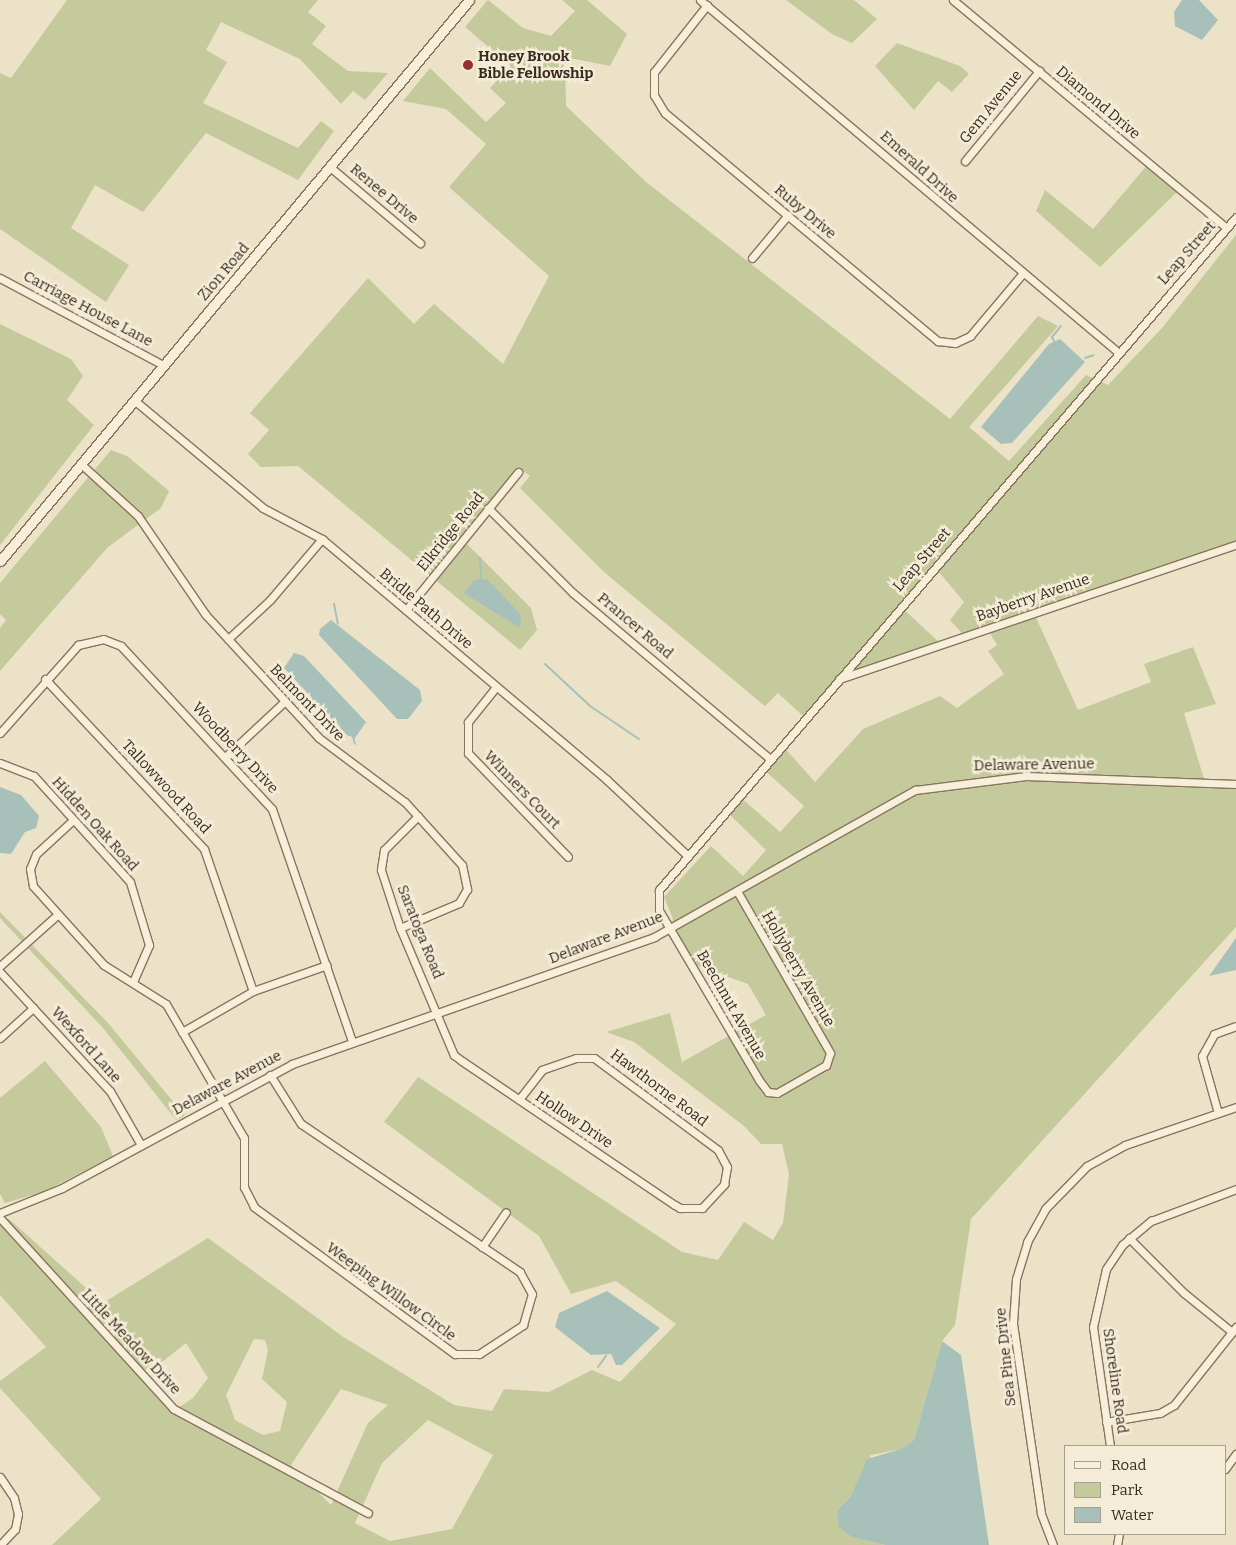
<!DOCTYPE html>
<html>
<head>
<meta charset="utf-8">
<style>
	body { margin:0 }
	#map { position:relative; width:1236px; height:1545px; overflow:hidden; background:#ece2c8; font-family:Bitter,serif }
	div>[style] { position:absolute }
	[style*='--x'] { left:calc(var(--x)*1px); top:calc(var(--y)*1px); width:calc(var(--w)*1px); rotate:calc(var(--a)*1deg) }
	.green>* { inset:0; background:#c4ca9c }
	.water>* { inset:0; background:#a8c0ba }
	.stream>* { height:2px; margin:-1px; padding:0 1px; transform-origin:1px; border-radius:1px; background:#a8c0ba }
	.roads { filter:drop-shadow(1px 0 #87755e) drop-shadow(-1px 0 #87755e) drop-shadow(0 1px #87755e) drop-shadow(0 -1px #87755e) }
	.minor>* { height:7px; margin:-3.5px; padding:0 3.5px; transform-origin:3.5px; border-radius:3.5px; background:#f7efda }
	.tertiary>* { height:9px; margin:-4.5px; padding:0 4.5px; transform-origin:4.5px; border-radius:4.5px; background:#f7efda }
	.dots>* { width:14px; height:14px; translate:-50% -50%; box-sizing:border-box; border:2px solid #f4ecd7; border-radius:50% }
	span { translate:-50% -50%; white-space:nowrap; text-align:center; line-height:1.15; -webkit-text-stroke:5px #f4ecd7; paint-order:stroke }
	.poi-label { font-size:15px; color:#382c20; font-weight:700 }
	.left { translate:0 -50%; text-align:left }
	.street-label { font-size:15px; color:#382c20 }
	.legend { position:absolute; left:1064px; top:1445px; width:162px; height:90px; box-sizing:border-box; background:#f4ecd7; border:1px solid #a99f8e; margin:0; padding:6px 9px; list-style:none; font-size:15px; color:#382c20 }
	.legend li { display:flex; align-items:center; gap:10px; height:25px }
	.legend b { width:25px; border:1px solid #a99f8e }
</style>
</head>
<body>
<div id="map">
	<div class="green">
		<i style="clip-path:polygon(67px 0,318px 0,308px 12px,326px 26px,312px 44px,348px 71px,388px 73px,365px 100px,353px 91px,341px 104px,300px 59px,221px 22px,206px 50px,227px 62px,203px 103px,298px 148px,321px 121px,334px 131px,298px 180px,206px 133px,143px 212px,95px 185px,71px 228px,129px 265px,106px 302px,0 229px,0 73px,11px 78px)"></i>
		<i style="clip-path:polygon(evenodd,488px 0,523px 28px,551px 36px,575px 11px,562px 0,587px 0,627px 34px,610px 66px,565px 57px,566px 106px,646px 182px,950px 419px,1038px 316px,1058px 326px,969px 427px,1009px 461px,1086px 375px,1108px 385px,1162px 328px,1236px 235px,1236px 542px,1033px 611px,1078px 710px,1151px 682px,1144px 664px,1193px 647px,1216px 704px,1184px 713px,1205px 782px,1236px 784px,1236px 927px,971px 1219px,955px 1325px,942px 1341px,914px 1440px,901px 1449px,871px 1455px,851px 1496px,837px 1510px,852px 1537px,885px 1545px,52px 1545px,101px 1499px,0 1388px,0 1381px,46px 1347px,0 1295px,0 1222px,9px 1219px,103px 1303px,208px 1238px,342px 1336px,454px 1405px,492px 1411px,504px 1389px,549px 1392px,592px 1370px,620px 1382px,676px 1324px,616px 1281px,571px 1294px,539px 1236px,384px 1122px,418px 1077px,682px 1252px,718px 1260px,744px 1222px,773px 1240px,783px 1223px,789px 1174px,782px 1144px,761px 1144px,744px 1126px,634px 1042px,606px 1032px,670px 1013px,682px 1062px,766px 1015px,748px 984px,692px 964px,671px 928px,673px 919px,664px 897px,711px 846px,743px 876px,766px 850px,726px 811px,738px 795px,780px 832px,804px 806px,762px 768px,781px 744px,815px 782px,863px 729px,940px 696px,957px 708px,1004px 674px,988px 651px,997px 645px,986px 626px,965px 637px,950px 620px,964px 602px,934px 566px,900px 606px,941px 644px,836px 680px,804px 717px,778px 693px,765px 706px,604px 572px,520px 488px,530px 476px,519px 468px,461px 538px,531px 608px,537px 630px,520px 650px,298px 466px,261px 467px,248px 454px,269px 430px,250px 413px,368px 278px,414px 324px,434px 304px,503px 364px,549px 276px,449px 187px,486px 144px,446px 109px,403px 101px,430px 68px,486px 122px,506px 103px,490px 88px,511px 66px,465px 27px,488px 0,254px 1339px,265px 1340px,268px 1350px,262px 1379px,287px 1402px,280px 1431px,263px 1435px,235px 1420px,226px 1395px,254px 1339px,488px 0,186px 1343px,208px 1378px,193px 1398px,178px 1408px,142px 1371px,162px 1362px,186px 1343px,488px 0,341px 1389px,388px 1405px,368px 1423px,331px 1505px,291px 1465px,341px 1389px,488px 0,428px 1420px,493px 1455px,452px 1529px,390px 1541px,355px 1523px,382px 1463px,428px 1420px)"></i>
		<i style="clip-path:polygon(786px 0,854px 0,877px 19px,852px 43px,832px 34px)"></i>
		<i style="clip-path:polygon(897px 43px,960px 66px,969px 74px,952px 92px,938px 81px,914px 110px,875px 66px)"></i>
		<i style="clip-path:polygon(1149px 163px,1180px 189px,1100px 267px,1036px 211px,1045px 190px,1093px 229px)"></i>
		<i style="clip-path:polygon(0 324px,71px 359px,83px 376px,67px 400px,94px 425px,0 545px)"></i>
		<i style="clip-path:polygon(111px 450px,127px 456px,169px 491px,161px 508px,108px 547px,0 671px,0 628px,6px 620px,0 614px,0 583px)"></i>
		<i style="clip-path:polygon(0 912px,108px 1023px,185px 1116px,176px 1120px,103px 1028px,0 918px)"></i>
		<i style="clip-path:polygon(45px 1061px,101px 1127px,113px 1156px,43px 1192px,5px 1203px,0 1194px,0 1098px)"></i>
	</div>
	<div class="water">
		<i style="clip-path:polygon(1182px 0,1199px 0,1218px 20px,1202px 40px,1175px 26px,1174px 12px)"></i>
		<i style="clip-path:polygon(1060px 339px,1085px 362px,1012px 443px,1001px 444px,981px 427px,1049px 344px)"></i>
		<i style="clip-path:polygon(487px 579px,521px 615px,520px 628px,464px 593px,474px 580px)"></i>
		<i style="clip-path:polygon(331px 620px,420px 690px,422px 701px,408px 719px,397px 719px,319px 635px,320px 629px)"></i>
		<i style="clip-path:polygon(294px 653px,304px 656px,366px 722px,355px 738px,347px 735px,284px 668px)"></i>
		<i style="clip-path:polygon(0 787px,21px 795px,39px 816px,36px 828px,25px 832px,11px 854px,0 853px)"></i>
		<i style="clip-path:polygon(1236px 938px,1236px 970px,1209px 976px)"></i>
		<i style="clip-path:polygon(607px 1291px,660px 1328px,622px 1365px,616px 1365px,611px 1354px,591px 1355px,555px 1327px,559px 1313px)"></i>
		<i style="clip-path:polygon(942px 1341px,961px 1355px,989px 1545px,885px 1545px,852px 1537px,839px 1527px,837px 1510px,851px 1496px,867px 1459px,901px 1449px,914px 1440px)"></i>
	</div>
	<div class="stream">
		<i style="--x:1055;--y:343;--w:7;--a:-117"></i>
		<i style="--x:1052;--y:337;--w:14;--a:-51"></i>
		<i style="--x:1085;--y:358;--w:9;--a:-18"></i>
		<i style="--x:480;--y:558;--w:21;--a:87"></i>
		<i style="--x:334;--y:604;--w:20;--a:79"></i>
		<i style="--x:545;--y:664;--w:62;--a:43"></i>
		<i style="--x:590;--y:706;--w:59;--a:34"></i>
		<i style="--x:304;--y:706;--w:15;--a:-37"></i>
		<i style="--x:353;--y:737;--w:7;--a:74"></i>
		<i style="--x:598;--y:1367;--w:14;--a:-54"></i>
	</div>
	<div class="roads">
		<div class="minor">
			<i style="--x:700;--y:0;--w:548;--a:40.11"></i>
			<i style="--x:953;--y:0;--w:356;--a:39.8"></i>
			<i style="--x:707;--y:5;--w:85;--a:128.3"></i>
			<i style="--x:654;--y:72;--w:23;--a:90"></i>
			<i style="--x:654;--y:95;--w:21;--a:59"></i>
			<i style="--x:665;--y:113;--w:356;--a:39.9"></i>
			<i style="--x:938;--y:341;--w:17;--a:7"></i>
			<i style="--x:955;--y:343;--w:17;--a:-25"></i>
			<i style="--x:970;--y:336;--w:82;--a:-49.9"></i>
			<i style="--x:965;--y:161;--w:117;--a:-50.6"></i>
			<i style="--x:330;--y:167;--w:118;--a:40.2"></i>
			<i style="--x:752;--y:258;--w:56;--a:-50.1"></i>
			<i style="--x:0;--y:278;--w:185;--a:28.1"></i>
			<i style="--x:134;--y:400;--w:168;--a:39.9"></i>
			<i style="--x:263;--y:508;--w:67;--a:27.7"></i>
			<i style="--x:322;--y:539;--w:373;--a:40.2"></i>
			<i style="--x:607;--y:780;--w:111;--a:43.2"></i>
			<i style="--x:81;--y:464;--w:77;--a:42.4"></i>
			<i style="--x:138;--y:516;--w:119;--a:55.6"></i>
			<i style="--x:205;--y:614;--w:168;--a:47.4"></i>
			<i style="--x:319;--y:738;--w:107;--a:36.7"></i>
			<i style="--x:405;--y:802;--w:85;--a:47.9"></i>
			<i style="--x:462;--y:865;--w:25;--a:78"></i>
			<i style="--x:467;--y:889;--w:16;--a:120"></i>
			<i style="--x:459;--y:903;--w:64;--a:157"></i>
			<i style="--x:488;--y:508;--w:120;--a:45"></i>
			<i style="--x:573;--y:593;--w:258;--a:40.1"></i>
			<i style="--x:406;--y:610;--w:178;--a:-50.9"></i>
			<i style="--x:228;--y:639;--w:57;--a:-42.9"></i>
			<i style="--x:270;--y:600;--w:80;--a:-49.6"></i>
			<i style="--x:45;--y:679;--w:233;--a:46.9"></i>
			<i style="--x:204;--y:849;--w:150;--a:71"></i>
			<i style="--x:839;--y:679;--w:419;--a:-18.7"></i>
			<i style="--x:496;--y:687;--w:45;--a:128.7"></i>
			<i style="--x:468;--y:722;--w:31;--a:90"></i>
			<i style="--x:468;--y:753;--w:144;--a:46.1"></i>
			<i style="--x:0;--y:733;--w:118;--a:-48.4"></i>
			<i style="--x:78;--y:645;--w:26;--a:-13"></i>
			<i style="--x:103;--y:639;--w:19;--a:21"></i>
			<i style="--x:121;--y:646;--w:222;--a:47.2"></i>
			<i style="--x:272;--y:809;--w:245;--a:71"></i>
			<i style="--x:225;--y:757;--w:82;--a:-43"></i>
			<i style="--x:0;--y:763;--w:36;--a:21"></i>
			<i style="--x:34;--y:776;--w:143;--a:47.8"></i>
			<i style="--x:130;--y:882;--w:66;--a:73.2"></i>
			<i style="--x:149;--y:945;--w:40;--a:113.4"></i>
			<i style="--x:418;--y:816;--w:48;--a:135"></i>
			<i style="--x:384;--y:850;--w:20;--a:99"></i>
			<i style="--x:381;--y:870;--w:61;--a:71.9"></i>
			<i style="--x:400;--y:928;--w:138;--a:67"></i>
			<i style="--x:454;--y:1055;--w:10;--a:37"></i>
			<i style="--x:462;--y:1061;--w:257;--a:34.1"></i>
			<i style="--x:675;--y:1205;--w:6;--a:31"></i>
			<i style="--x:680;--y:1208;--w:22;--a:0"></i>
			<i style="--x:702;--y:1208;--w:33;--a:-47"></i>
			<i style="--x:724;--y:1184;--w:17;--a:-80"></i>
			<i style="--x:727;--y:1167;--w:19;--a:-118"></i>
			<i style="--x:718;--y:1150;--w:154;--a:-143.4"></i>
			<i style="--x:594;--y:1058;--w:18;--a:180"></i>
			<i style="--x:576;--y:1058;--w:36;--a:161"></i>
			<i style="--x:542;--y:1070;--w:37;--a:128"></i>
			<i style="--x:73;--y:820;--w:50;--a:137.4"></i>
			<i style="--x:36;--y:854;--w:16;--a:112"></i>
			<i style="--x:30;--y:869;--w:17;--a:80"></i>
			<i style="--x:33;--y:886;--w:106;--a:48.1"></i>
			<i style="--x:104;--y:965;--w:73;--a:32.2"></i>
			<i style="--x:166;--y:1004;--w:155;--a:59.8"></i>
			<i style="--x:244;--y:1138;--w:49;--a:90"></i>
			<i style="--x:244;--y:1187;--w:22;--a:63"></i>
			<i style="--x:254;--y:1207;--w:249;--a:36.2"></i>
			<i style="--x:455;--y:1354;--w:24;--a:0"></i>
			<i style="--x:479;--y:1354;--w:53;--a:-33.4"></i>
			<i style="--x:523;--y:1325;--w:32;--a:-74"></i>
			<i style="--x:532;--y:1294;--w:25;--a:-119"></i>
			<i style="--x:520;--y:1272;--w:264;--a:-145.9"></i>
			<i style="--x:301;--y:1124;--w:58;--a:-122.3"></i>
			<i style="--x:737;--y:891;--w:187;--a:60.1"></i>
			<i style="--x:830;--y:1053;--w:13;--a:108"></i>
			<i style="--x:826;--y:1065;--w:56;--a:150.3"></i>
			<i style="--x:777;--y:1093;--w:9;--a:-174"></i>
			<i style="--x:768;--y:1092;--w:15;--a:-127"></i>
			<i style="--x:759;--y:1080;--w:197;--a:-120.5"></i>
			<i style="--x:659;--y:910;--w:20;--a:-90"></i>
			<i style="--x:659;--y:890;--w:886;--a:-49.39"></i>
			<i style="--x:0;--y:966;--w:76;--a:-41.8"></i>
			<i style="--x:0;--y:972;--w:162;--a:47.3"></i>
			<i style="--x:110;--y:1091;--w:62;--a:60.1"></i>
			<i style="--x:182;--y:1032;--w:82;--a:-30"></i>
			<i style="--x:253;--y:991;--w:78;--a:-19.4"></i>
			<i style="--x:0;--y:1038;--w:45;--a:-42.3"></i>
			<i style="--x:1218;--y:1113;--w:59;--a:-105.7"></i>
			<i style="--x:1202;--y:1056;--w:25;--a:-61"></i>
			<i style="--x:1214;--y:1034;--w:23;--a:-20"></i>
			<i style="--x:0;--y:1213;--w:67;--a:-22"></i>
			<i style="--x:62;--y:1188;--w:261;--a:-28.3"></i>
			<i style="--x:292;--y:1064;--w:384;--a:-19.3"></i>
			<i style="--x:654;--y:937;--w:300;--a:-29.4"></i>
			<i style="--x:915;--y:790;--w:112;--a:-7.2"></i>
			<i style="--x:1026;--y:776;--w:210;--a:2.2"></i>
			<i style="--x:0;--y:1218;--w:258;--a:47.7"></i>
			<i style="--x:174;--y:1409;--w:220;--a:28.2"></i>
			<i style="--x:1129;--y:1238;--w:78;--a:45"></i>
			<i style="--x:1184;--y:1293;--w:62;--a:39.1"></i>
			<i style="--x:482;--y:1247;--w:42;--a:-55.6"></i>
			<i style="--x:1106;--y:1422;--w:55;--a:-9.5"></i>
			<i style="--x:1160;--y:1413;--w:16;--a:-30"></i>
			<i style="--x:1174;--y:1405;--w:100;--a:-51.5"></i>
			<i style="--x:1110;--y:1446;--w:120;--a:-98.1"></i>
			<i style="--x:1093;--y:1327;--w:59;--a:-77.4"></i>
			<i style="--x:1106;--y:1269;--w:29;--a:-56"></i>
			<i style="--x:1122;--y:1245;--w:38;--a:-40"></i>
			<i style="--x:1151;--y:1221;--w:91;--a:-20.6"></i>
			<i style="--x:1225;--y:1469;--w:19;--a:-54"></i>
			<i style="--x:0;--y:1477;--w:25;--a:56"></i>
			<i style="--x:14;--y:1498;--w:16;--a:76"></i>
			<i style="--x:18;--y:1514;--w:15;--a:101"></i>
			<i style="--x:15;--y:1529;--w:22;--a:133"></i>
			<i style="--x:1053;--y:1545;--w:34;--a:-111"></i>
			<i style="--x:1041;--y:1513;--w:192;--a:-98.4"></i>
			<i style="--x:1013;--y:1323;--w:44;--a:-86.1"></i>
			<i style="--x:1016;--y:1279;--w:39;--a:-73"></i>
			<i style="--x:1027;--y:1242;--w:38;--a:-61"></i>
			<i style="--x:1045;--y:1209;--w:60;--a:-45.7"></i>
			<i style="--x:1087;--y:1166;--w:43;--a:-28.9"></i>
			<i style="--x:1125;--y:1145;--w:117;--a:-18.9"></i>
			<i style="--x:1117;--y:1545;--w:11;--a:-80"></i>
		</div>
		<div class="tertiary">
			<i style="--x:0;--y:561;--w:731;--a:-50.1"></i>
		</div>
	</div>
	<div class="dots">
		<i style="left:468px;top:65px;background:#933231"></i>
	</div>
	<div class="poi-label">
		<span class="left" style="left:478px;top:65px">Honey Brook<br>Bible Fellowship</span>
	</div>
	<div class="street-label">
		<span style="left:1098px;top:103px;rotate:40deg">Diamond Drive</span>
		<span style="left:991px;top:107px;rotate:-51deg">Gem Avenue</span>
		<span style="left:919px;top:167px;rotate:42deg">Emerald Drive</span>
		<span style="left:384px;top:194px;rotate:40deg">Renee Drive</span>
		<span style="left:805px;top:212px;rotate:40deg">Ruby Drive</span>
		<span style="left:1187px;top:253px;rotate:-49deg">Leap Street</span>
		<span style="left:224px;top:272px;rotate:-50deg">Zion Road</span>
		<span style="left:88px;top:309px;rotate:28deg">Carriage House Lane</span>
		<span style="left:451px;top:532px;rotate:-51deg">Elkridge Road</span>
		<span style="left:922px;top:560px;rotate:-49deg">Leap Street</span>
		<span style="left:1033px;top:598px;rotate:-19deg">Bayberry Avenue</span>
		<span style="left:426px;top:609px;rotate:40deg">Bridle Path Drive</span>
		<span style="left:635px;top:626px;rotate:40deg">Prancer Road</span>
		<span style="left:307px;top:703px;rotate:46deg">Belmont Drive</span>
		<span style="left:235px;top:748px;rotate:47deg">Woodberry Drive</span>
		<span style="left:1034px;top:765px;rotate:-1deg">Delaware Avenue</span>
		<span style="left:166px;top:787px;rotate:47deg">Tallowwood Road</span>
		<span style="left:522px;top:790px;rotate:46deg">Winners Court</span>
		<span style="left:95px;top:824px;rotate:48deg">Hidden Oak Road</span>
		<span style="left:420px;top:932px;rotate:68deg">Saratoga Road</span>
		<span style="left:606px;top:938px;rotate:-21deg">Delaware Avenue</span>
		<span style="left:798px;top:969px;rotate:60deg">Hollyberry Avenue</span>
		<span style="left:731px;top:1005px;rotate:60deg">Beechnut Avenue</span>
		<span style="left:86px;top:1045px;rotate:48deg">Wexford Lane</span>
		<span style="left:227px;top:1083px;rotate:-28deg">Delaware Avenue</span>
		<span style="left:659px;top:1088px;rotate:37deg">Hawthorne Road</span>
		<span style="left:574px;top:1120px;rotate:34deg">Hollow Drive</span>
		<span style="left:391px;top:1292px;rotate:36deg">Weeping Willow Circle</span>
		<span style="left:131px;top:1342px;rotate:47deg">Little Meadow Drive</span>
		<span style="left:1006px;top:1357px;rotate:-96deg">Sea Pine Drive</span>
		<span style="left:1115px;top:1381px;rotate:82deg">Shoreline Road</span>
	</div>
	<ul class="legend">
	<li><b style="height:6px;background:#f7efda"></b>Road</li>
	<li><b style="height:14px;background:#c4ca9c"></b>Park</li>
	<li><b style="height:14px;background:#a8c0ba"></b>Water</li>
	</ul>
</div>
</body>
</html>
